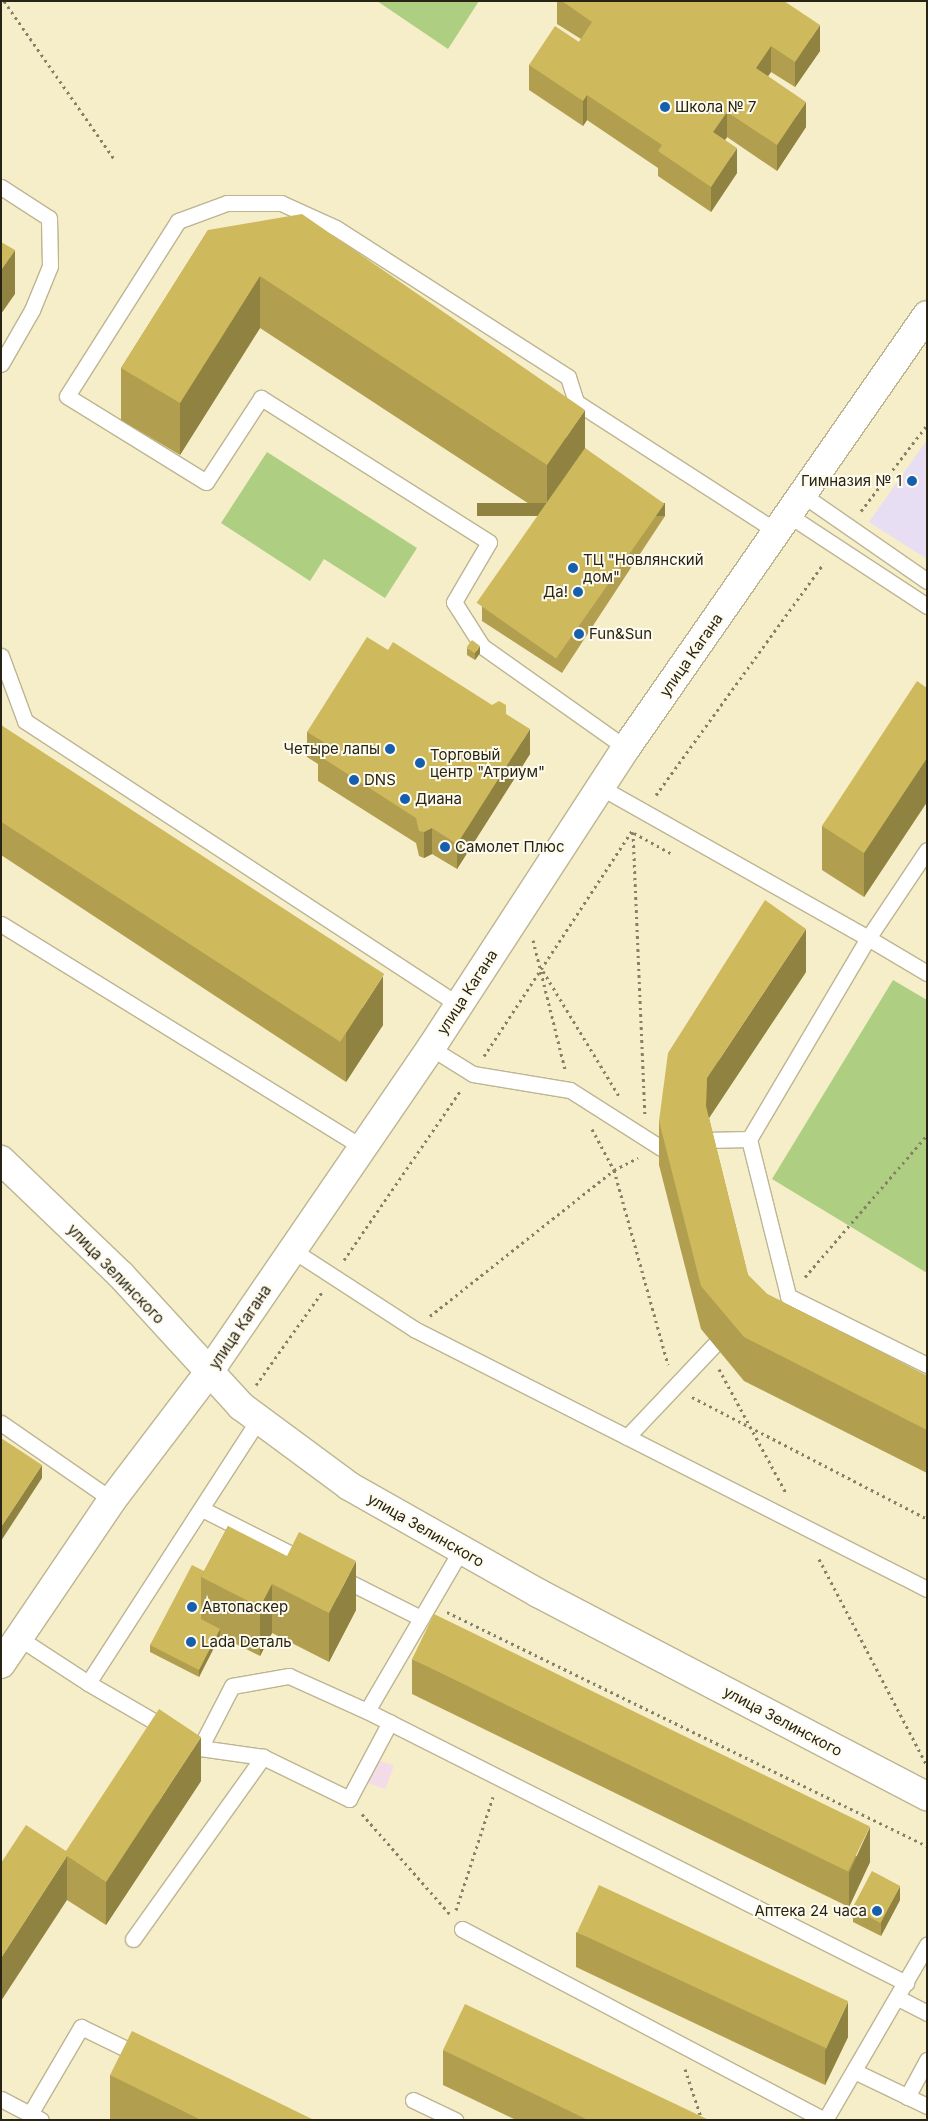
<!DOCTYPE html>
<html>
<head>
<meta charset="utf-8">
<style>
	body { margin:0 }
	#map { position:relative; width:928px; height:2121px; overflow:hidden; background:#f6eec9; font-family:Inter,sans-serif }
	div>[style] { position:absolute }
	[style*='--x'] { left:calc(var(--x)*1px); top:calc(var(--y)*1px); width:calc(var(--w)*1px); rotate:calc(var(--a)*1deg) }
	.industrial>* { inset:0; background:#f3dbe7; transform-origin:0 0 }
	.education>* { inset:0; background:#e8def3 }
	.green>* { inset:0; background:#aecf81 }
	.path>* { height:3px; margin-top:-1.5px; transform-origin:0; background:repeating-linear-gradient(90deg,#868068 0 2.5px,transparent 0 6.5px) }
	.roads { filter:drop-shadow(1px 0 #bdb592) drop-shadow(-1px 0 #bdb592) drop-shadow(0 1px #bdb592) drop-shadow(0 -1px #bdb592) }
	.service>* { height:15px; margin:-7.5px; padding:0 7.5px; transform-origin:7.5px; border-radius:7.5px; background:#fff }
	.minor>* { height:28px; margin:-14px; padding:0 14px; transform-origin:14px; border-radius:14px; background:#fff }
	.tertiary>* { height:28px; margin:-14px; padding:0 14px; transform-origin:14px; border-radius:14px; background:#fff }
	.wall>* { inset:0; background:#b19f4f }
	.shaded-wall>* { inset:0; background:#908240; transform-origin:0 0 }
	.building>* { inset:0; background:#ceb95c; transform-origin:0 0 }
	.dots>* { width:14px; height:14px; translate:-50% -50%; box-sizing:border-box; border:2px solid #fefbec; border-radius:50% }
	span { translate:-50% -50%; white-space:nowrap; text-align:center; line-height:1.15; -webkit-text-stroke:4px #fefbec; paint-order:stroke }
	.poi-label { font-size:15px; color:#272416 }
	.left { translate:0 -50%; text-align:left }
	.right { translate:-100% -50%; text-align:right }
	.street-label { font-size:15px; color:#272416 }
	.frame { position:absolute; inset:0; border:2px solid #272416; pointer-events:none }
</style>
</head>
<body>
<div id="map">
	<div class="industrial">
		<i style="left:375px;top:1759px;width:20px;height:25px;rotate:20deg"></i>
	</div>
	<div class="education">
		<i style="clip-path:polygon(927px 440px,927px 559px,869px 522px)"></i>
	</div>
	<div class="green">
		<i style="clip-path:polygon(377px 1px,479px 1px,448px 49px)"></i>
		<i style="clip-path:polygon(267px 452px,417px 548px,385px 598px,324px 559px,310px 581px,221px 523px)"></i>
		<i style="clip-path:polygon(893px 980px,927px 1000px,927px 1273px,772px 1179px)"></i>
	</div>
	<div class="path">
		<i style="--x:4;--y:1;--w:194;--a:55.1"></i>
		<i style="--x:861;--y:511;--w:108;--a:-52.5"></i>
		<i style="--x:656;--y:795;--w:286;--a:-54.1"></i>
		<i style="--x:633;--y:832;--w:282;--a:87.6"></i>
		<i style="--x:634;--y:833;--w:43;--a:28.9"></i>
		<i style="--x:533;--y:940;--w:133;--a:76.1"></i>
		<i style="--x:543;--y:971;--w:146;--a:58.7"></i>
		<i style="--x:484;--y:1056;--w:272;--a:-56.7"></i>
		<i style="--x:592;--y:1129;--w:47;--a:61.8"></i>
		<i style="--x:614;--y:1170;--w:202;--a:74.5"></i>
		<i style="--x:344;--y:1260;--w:206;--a:-55.5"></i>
		<i style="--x:805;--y:1277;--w:187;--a:-49.3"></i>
		<i style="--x:430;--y:1316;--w:235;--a:-38.4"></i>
		<i style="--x:614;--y:1170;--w:27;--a:-27"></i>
		<i style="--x:719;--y:1369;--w:141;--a:61.6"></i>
		<i style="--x:256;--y:1385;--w:114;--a:-54.6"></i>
		<i style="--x:692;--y:1397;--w:265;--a:27.4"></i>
		<i style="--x:819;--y:1559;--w:231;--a:62.4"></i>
		<i style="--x:447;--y:1612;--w:534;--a:25.99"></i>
		<i style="--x:362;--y:1814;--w:133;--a:48.7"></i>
		<i style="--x:456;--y:1910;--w:119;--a:-71.9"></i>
		<i style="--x:685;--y:2069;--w:54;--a:71.6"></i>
	</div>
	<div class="roads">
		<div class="service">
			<i style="--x:1;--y:187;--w:57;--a:32.9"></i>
			<i style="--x:49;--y:218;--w:48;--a:88.8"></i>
			<i style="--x:50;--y:266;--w:48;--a:112.2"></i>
			<i style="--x:32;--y:310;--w:62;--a:119.9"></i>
			<i style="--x:803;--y:495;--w:151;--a:34.7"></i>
			<i style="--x:790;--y:516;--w:164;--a:33.3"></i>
			<i style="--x:1;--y:656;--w:69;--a:69.7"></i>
			<i style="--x:25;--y:721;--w:519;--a:33.2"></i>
			<i style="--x:626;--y:748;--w:176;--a:-144.7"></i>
			<i style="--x:482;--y:646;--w:52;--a:-122.5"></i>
			<i style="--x:454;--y:602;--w:69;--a:-59.7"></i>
			<i style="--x:489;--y:542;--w:270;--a:-147.7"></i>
			<i style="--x:261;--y:398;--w:100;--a:123.2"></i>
			<i style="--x:206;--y:482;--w:163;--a:-148.3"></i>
			<i style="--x:67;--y:396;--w:207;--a:-57.6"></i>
			<i style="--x:178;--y:221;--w:52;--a:-20.2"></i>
			<i style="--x:227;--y:203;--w:54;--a:0"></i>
			<i style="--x:281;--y:203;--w:60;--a:24.4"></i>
			<i style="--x:336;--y:228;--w:276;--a:32.7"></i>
			<i style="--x:568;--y:377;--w:26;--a:72"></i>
			<i style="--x:576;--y:402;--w:240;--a:32.8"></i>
			<i style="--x:600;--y:787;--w:308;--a:29.4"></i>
			<i style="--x:868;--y:938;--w:234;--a:120.6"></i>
			<i style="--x:749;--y:1139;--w:162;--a:76"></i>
			<i style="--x:788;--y:1296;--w:155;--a:26.4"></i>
			<i style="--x:927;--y:850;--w:106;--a:123.8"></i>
			<i style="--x:868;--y:938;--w:69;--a:30.7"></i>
			<i style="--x:1;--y:924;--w:424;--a:31.7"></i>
			<i style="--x:431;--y:1048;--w:49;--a:31.8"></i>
			<i style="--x:473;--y:1074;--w:98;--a:9.4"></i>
			<i style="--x:570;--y:1090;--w:108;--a:32.5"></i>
			<i style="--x:706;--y:1140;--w:43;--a:-1.3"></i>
			<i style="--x:291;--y:1249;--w:147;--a:33"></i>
			<i style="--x:414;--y:1329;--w:575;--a:26.88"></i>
			<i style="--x:1;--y:1423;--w:135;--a:34.7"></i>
			<i style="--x:627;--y:1437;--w:127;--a:-46.6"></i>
			<i style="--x:202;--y:1509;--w:115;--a:26.8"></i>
			<i style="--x:461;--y:1550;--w:186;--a:120.3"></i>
			<i style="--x:367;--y:1711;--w:604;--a:26.78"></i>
			<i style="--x:337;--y:1576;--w:94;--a:26.6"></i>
			<i style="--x:19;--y:1638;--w:82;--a:33.1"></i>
			<i style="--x:88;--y:1683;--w:129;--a:30.1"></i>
			<i style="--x:200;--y:1748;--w:64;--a:8.1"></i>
			<i style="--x:263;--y:1757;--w:96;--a:26"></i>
			<i style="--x:349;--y:1799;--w:87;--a:-62"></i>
			<i style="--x:88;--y:1683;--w:317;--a:-57.1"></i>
			<i style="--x:200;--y:1748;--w:70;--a:-62.7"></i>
			<i style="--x:232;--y:1686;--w:58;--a:-10"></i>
			<i style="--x:289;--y:1676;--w:85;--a:24.2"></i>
			<i style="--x:462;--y:1929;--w:409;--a:27.8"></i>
			<i style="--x:133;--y:1939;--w:224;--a:-54.5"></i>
			<i style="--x:898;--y:1998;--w:33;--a:27"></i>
			<i style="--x:854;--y:2071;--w:81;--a:25.6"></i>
			<i style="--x:907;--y:2097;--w:42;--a:-61.6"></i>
			<i style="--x:1;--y:2099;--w:45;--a:27.7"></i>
			<i style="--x:413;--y:2100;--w:47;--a:25.5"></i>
			<i style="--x:30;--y:2114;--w:101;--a:-59.6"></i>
			<i style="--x:81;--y:2027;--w:67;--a:25.8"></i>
			<i style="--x:825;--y:2120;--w:203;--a:-59.8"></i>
		</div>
		<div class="minor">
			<i style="--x:1;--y:1664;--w:198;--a:-55.9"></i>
			<i style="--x:112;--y:1500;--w:161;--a:-52.8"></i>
			<i style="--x:209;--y:1372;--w:393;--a:-55.6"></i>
			<i style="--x:431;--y:1048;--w:358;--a:-57"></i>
			<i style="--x:626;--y:748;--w:527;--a:-55.19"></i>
		</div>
		<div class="tertiary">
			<i style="--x:1;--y:1160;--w:166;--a:43.8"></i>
			<i style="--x:121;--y:1275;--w:178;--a:47.5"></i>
			<i style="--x:241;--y:1406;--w:134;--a:36.5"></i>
			<i style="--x:349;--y:1486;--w:217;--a:29.5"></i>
			<i style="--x:538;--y:1593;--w:439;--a:27.6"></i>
		</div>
	</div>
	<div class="wall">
		<i style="clip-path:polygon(557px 1px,784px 1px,820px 51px,795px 87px,771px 72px,768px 76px,806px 127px,777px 171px,727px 137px,725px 140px,737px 173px,711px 212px,658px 176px,658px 168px,587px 120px,583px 126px,529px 90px,529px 65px,579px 42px,581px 39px,557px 24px)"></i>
		<i style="clip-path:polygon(208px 230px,585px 448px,665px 516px,562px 673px,482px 621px,482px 607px,543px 513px,260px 328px,180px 455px,121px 420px,121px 368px)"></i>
		<i style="clip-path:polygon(467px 648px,480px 653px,475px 660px,467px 655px)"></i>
		<i style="clip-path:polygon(388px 650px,506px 714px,530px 754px,457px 869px,432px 854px,424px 858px,419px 856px,416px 843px,318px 781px,318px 764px,307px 757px,307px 732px)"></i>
		<i style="clip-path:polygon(927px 688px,927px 802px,864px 897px,822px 870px,822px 826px)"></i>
		<i style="clip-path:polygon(1px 725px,383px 1025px,346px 1082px,1px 855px)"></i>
		<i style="clip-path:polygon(806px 972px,709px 1118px,748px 1275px,767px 1294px,927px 1376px,927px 1473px,744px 1381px,701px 1329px,659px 1165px,659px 1121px)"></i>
		<i style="clip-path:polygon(228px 1526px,356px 1610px,329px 1662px,272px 1633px,260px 1656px,220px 1636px,199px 1677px,150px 1652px,150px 1645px,204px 1571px)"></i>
		<i style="clip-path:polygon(412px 1659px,870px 1862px,849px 1907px,412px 1694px)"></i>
		<i style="clip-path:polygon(201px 1781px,106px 1925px,67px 1900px,66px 1851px)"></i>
		<i style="clip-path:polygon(900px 1900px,881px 1936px,853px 1922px,853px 1908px)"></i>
		<i style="clip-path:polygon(576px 1932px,848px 2037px,825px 2085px,576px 1967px)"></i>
		<i style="clip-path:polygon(443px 2050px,709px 2120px,516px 2120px,443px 2085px)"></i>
		<i style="clip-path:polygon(110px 2075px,314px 2120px,112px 2120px,110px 2119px)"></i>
	</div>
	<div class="shaded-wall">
		<i style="clip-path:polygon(820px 25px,820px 51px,795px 87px,795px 62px)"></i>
		<i style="clip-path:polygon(771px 46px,771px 72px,756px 93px,756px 68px)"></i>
		<i style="clip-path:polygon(587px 95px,587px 120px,583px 126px,583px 101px)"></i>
		<i style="clip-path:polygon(806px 102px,806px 127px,777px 171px,777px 145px)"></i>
		<i style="clip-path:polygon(727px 112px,727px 137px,713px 158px,713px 132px)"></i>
		<i style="clip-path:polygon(737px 148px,737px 173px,711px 212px,711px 187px)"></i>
		<i style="clip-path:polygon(15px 250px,15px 294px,1px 314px,1px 270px)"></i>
		<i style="clip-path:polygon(260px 276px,260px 328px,180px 455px,180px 403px)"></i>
		<i style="clip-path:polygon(585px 410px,585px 461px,547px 516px,547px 465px)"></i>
		<i style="left:665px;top:503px;width:13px;height:188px;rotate:90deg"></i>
		<i style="clip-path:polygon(480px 646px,480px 653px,475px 660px,475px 653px)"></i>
		<i style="clip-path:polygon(530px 729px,530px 754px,457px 869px,457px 844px)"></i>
		<i style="clip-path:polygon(927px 758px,927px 802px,864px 897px,864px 853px)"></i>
		<i style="clip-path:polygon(432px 828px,432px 854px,424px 858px,424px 832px)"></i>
		<i style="clip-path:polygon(806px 929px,806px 972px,707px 1121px,706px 1106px,707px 1078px)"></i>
		<i style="clip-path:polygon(383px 976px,383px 1025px,346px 1082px,346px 1033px)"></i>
		<i style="clip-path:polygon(42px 1465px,42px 1478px,1px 1541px,1px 1527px)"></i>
		<i style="clip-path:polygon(356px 1561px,356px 1610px,329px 1662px,329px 1613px)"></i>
		<i style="clip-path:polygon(272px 1584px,272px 1633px,260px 1656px,260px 1607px)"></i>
		<i style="clip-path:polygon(220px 1629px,220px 1636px,199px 1677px,199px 1670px)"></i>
		<i style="clip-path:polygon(201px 1737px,201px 1781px,106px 1925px,106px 1882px)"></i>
		<i style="clip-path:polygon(870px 1827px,870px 1862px,849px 1907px,849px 1873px)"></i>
		<i style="clip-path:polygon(67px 1856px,67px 1900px,1px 2001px,1px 1958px)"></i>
		<i style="clip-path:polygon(900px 1886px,900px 1900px,881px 1936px,881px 1922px)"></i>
		<i style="clip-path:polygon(848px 2002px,848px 2037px,825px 2085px,825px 2051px)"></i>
	</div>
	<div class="building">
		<i style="clip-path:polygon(562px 1px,784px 1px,820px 25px,795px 62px,771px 46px,756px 68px,806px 102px,777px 145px,727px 112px,713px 132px,737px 148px,711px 187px,658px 151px,662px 145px,587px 95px,583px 101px,529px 65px,555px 26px,579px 42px,592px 22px)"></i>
		<i style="clip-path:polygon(302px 214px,585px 410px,547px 465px,260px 276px,180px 403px,121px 368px,208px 230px)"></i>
		<i style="clip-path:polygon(1px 242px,15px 250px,1px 270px)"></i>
		<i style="left:585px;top:448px;width:97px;height:189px;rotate:35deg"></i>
		<i style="clip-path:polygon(367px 637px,388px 650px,393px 642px,492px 705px,499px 701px,506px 705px,506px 714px,530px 729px,457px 844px,432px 828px,424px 832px,419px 831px,416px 818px,318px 755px,325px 743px,307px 732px)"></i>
		<i style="left:472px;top:640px;width:10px;height:9px;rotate:37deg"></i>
		<i style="clip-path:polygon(917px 681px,927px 688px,927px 758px,864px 853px,822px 826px)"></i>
		<i style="left:1px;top:725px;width:457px;height:81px;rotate:33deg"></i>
		<i style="clip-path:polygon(765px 900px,806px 929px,707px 1078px,706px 1106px,748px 1275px,767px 1294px,927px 1376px,927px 1430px,744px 1337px,701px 1286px,659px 1121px,668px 1053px)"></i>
		<i style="clip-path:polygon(1px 1438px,42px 1465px,1px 1527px)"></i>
		<i style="clip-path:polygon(228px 1526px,287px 1556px,299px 1532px,356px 1561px,329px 1613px,272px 1584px,260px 1607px,201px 1577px)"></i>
		<i style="clip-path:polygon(192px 1565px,204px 1571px,201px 1577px,201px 1619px,220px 1629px,199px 1670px,150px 1645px)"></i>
		<i style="left:434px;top:1614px;width:485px;height:50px;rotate:26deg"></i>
		<i style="clip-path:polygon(159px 1709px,201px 1737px,106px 1882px,67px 1856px,1px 1958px,1px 1863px,26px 1825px,66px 1851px)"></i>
		<i style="left:872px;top:1871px;width:32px;height:42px;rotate:28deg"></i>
		<i style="left:599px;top:1885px;width:275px;height:52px;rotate:25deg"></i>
		<i style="clip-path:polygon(465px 2004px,709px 2120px,588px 2120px,443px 2050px)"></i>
		<i style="clip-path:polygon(132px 2031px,314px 2120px,201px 2120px,110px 2075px)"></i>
	</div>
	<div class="dots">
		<i style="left:665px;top:107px;background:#165fae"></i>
		<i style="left:912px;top:481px;background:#165fae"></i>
		<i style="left:573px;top:568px;background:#165fae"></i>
		<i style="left:578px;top:592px;background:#165fae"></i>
		<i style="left:579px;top:634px;background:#165fae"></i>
		<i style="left:390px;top:749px;background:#165fae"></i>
		<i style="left:420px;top:763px;background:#165fae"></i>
		<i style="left:354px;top:780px;background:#165fae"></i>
		<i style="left:405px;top:799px;background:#165fae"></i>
		<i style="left:445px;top:847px;background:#165fae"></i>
		<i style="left:192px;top:1607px;background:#165fae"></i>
		<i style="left:191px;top:1642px;background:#165fae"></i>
		<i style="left:877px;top:1911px;background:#165fae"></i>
	</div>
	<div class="poi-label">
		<span class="left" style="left:675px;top:107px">Школа № 7</span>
		<span class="right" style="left:902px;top:481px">Гимназия № 1</span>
		<span class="left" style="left:583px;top:568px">ТЦ "Новлянский<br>дом"</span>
		<span class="right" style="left:568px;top:592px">Да!</span>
		<span class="left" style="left:589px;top:634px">Fun&amp;Sun</span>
		<span class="right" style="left:380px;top:749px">Четыре лапы</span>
		<span class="left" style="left:430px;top:763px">Торговый<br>центр "Атриум"</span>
		<span class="left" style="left:364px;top:780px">DNS</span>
		<span class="left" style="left:415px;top:799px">Диана</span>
		<span class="left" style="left:455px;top:847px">Самолет Плюс</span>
		<span class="left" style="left:202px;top:1607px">Автопаскер</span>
		<span class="left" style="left:201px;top:1642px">Lada Dеталь</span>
		<span class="right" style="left:867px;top:1911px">Аптека 24 часа</span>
	</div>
	<div class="street-label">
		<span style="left:691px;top:655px;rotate:-55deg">улица Кагана</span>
		<span style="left:467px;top:992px;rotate:-57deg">улица Кагана</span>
		<span style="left:116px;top:1274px;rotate:46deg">улица Зелинского</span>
		<span style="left:240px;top:1327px;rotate:-56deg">улица Кагана</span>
		<span style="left:426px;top:1530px;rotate:30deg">улица Зелинского</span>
		<span style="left:783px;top:1721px;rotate:28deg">улица Зелинского</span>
	</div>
	<div class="frame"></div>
</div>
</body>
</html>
